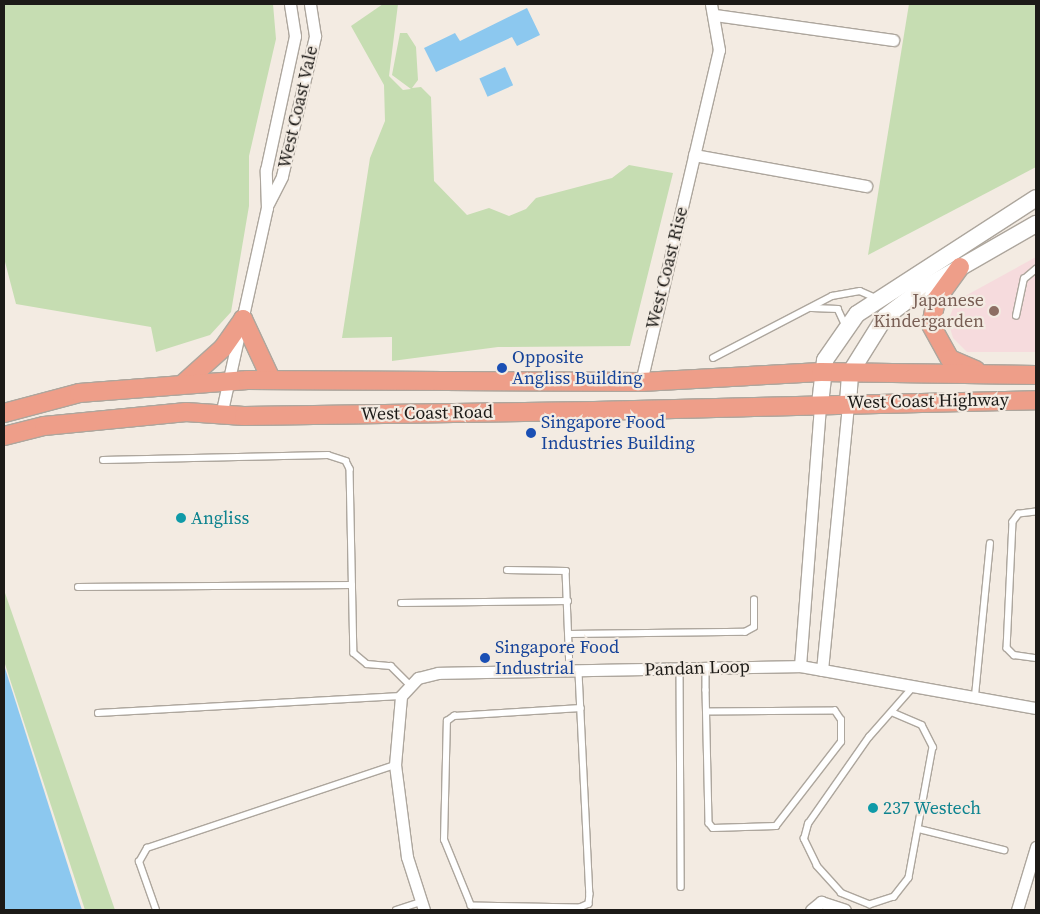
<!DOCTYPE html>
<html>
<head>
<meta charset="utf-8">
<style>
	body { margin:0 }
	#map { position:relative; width:1040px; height:914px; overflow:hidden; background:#f3ebe2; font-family:"Source Serif 4",serif }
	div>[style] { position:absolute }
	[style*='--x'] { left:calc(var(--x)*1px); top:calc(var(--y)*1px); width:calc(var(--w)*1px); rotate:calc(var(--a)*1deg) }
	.education>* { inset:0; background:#f6dbdd }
	.green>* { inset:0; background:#c6ddb2 }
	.water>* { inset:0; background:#8cc8ef; transform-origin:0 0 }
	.roads { filter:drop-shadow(1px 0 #ada69d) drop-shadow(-1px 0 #ada69d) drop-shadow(0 1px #ada69d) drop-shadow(0 -1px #ada69d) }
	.lane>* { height:5.5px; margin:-2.75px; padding:0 2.75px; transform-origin:2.75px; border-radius:2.75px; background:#fff }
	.street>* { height:11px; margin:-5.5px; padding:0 5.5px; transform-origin:5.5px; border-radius:5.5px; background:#fff }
	.secondary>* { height:16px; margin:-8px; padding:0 8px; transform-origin:8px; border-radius:8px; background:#fff }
	.primary>* { height:18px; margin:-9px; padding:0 9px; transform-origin:9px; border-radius:9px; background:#ee9e89 }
	.dots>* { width:14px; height:14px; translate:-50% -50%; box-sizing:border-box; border:2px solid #f3ebe2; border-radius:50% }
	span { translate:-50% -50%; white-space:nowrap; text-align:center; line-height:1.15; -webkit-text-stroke:4.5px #f3ebe2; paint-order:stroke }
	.street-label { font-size:18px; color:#1c1a17 }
	.education-label { font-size:18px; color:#785e54 }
	.right { translate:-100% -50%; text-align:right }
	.transit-label { font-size:18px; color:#164399 }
	.left { translate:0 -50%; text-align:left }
	.culture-label { font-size:18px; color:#0d838f }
	.frame { position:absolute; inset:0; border:5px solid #1c1a17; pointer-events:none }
</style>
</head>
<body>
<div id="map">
	<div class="education">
		<i style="clip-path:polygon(1036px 257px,1036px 352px,967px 352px,953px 338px,948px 321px,956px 301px)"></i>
	</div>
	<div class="green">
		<i style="clip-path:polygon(4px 4px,273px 4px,276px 39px,249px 156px,249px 206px,231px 312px,210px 335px,156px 352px,151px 327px,16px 304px,4px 258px)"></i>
		<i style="clip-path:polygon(383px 4px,398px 4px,389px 76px,403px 90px,411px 89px,392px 75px,400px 33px,407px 33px,416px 47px,418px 80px,412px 88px,421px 87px,431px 97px,434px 181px,467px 215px,489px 208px,509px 216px,526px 209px,536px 198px,612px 178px,629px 165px,673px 173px,630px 346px,498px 347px,392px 361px,392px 337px,342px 338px,370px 158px,385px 121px,384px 85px,351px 26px)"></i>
		<i style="clip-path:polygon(909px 4px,1036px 4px,1036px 167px,868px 255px)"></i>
		<i style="clip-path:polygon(4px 590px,115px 910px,85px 910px,4px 661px)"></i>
	</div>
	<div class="water">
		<i style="clip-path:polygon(527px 8px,540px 35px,517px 46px,512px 37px,436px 72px,424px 48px,455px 33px,460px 41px)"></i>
		<i style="left:505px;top:67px;width:20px;height:28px;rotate:66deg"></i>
		<i style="clip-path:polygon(4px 665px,82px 910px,4px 910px)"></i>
	</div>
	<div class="roads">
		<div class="lane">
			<i style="--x:812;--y:308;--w:26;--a:2"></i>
			<i style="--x:838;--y:309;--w:17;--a:65"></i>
			<i style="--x:1016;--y:316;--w:38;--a:-78"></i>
			<i style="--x:1024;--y:279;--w:16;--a:-40"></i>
			<i style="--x:713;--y:358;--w:134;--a:-27.5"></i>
			<i style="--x:832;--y:296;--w:28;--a:-10"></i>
			<i style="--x:860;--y:291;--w:17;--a:24"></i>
			<i style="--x:103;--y:460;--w:225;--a:-1.3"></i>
			<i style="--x:328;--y:455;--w:19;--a:18"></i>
			<i style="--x:346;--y:461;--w:9;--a:63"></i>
			<i style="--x:350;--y:469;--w:184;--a:88.8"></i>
			<i style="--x:354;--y:653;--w:17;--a:40"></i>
			<i style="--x:367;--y:664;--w:24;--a:5"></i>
			<i style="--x:391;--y:666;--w:25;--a:45"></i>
			<i style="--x:1036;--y:512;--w:17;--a:173"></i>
			<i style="--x:1019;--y:514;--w:10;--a:127"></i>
			<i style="--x:1013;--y:522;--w:126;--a:92.7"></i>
			<i style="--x:1007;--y:648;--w:10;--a:45"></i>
			<i style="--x:1014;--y:655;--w:22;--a:8"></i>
			<i style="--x:507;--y:570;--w:59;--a:1"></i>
			<i style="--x:566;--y:571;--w:100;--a:87.7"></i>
			<i style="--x:78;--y:587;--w:274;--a:-0.4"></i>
			<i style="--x:401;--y:603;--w:167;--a:-0.7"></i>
			<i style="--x:569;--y:634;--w:176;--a:-0.7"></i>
			<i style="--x:745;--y:632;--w:10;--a:-29"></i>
			<i style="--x:754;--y:627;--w:27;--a:-90"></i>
			<i style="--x:680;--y:667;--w:220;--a:89.7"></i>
			<i style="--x:706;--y:668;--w:22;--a:90"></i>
			<i style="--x:706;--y:690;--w:133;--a:88.7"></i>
			<i style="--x:709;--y:823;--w:6;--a:51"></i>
			<i style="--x:713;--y:828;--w:63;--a:-1.8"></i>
			<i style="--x:776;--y:826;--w:106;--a:-52.3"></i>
			<i style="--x:841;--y:742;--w:22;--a:-90"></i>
			<i style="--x:841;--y:720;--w:11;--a:-124"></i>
			<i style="--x:835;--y:711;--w:128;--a:179.6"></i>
			<i style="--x:579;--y:673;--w:221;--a:87.2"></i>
			<i style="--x:590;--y:894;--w:10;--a:96"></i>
			<i style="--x:589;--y:904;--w:10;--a:156"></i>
			<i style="--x:580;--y:908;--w:109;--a:-178.9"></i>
			<i style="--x:471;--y:906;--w:71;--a:-112.2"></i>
			<i style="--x:444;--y:840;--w:119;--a:-88.6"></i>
			<i style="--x:447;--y:721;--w:9;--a:-36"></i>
			<i style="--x:454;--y:716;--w:127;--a:-3.6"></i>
			<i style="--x:975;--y:696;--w:153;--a:-84.4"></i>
			<i style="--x:98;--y:713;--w:303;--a:-3.2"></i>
			<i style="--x:894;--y:713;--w:30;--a:23"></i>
			<i style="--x:922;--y:725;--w:25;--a:63"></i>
			<i style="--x:933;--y:747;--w:133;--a:100.4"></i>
			<i style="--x:909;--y:878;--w:24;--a:128"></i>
			<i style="--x:894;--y:897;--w:25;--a:162"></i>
			<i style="--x:870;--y:905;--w:31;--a:-158"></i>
			<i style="--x:841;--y:893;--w:36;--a:-132"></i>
			<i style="--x:817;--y:866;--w:30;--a:-116"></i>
			<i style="--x:804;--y:839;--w:16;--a:-75"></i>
			<i style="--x:808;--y:824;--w:106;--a:-55"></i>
			<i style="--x:869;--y:737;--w:68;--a:-48.6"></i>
			<i style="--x:919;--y:829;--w:88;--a:13.9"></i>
			<i style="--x:156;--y:910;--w:51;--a:-109.5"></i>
			<i style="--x:139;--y:862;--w:16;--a:-60"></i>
			<i style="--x:147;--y:848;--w:262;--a:-18.5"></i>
			<i style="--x:396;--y:910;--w:26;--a:-18"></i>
		</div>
		<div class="street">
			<i style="--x:715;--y:15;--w:180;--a:8"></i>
			<i style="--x:694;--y:155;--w:175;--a:10.2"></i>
			<i style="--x:268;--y:204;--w:31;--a:-63"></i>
			<i style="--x:282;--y:176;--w:144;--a:-76.7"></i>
			<i style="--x:315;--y:36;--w:32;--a:-99"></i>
			<i style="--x:641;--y:382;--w:341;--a:-76.8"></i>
			<i style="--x:719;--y:50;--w:47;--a:-99.9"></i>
			<i style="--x:221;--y:415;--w:212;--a:-77.5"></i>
			<i style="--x:267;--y:208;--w:38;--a:-92"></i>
			<i style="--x:266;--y:170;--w:137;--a:-77.8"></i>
			<i style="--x:295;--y:36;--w:32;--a:-99"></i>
			<i style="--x:800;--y:666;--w:263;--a:-85.6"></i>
			<i style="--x:822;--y:670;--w:268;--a:-84.4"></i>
			<i style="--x:424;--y:910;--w:56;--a:-107.8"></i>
			<i style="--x:407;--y:857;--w:93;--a:-97.4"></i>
			<i style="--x:395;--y:765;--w:69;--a:-85"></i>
			<i style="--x:401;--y:696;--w:25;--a:-47"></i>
			<i style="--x:418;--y:678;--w:21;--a:-14"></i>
			<i style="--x:438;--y:673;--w:362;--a:-1.1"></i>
			<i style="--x:800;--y:666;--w:240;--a:10.1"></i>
			<i style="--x:811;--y:910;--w:13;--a:-39"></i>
			<i style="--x:821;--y:902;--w:25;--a:18"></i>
			<i style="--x:1017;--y:910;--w:66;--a:-73.2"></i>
		</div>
		<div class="secondary">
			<i style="--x:848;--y:403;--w:30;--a:-86"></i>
			<i style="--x:850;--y:373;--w:66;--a:-58"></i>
			<i style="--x:885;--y:317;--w:45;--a:-36.9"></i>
			<i style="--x:921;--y:290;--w:133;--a:-29.9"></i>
			<i style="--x:820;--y:404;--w:44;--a:-83.5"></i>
			<i style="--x:825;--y:360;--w:56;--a:-55.2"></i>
			<i style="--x:857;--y:314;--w:213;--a:-32.9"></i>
		</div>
		<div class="primary">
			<i style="--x:960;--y:267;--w:41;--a:126"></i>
			<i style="--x:936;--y:300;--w:25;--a:101"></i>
			<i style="--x:931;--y:325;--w:39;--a:61"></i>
			<i style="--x:950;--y:359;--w:28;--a:23"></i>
			<i style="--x:243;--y:319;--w:66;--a:65"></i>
			<i style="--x:184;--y:383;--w:52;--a:-41.9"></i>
			<i style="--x:223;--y:348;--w:35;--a:-55"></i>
			<i style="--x:4;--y:413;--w:78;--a:-14.9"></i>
			<i style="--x:79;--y:393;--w:169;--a:-4.4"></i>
			<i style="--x:248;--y:380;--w:393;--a:0.3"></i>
			<i style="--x:641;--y:382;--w:180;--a:-3.2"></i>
			<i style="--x:821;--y:372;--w:215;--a:0.8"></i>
			<i style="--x:4;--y:436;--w:41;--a:-14"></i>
			<i style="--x:44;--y:426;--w:143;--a:-5.6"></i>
			<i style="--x:186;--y:412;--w:58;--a:3.9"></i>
			<i style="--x:244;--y:416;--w:350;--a:-0.8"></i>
			<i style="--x:594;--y:411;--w:442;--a:-1.4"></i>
		</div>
	</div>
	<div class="dots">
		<i style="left:994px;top:311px;background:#8d6e63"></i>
		<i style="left:502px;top:368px;background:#1a4fb4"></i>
		<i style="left:531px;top:433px;background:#1a4fb4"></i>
		<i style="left:181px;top:518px;background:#0f9aa8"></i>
		<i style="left:485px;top:658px;background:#1a4fb4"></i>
		<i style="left:873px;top:808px;background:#0f9aa8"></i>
	</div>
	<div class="street-label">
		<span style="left:298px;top:107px;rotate:-77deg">West Coast Vale</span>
		<span style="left:667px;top:268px;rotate:-76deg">West Coast Rise</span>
		<span style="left:928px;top:401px;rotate:-1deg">West Coast Highway</span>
		<span style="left:427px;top:413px;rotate:-1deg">West Coast Road</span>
		<span style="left:697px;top:668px;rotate:-2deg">Pandan Loop</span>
	</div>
	<div class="education-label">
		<span class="right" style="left:984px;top:311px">Japanese<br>Kindergarden</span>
	</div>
	<div class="transit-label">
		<span class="left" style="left:512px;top:368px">Opposite<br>Angliss Building</span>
		<span class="left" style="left:541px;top:433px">Singapore Food<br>Industries Building</span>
		<span class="left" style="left:495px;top:658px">Singapore Food<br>Industrial</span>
	</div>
	<div class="culture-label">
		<span class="left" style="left:191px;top:518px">Angliss</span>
		<span class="left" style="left:883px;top:808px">237 Westech</span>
	</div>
	<div class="frame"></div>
</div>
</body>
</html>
